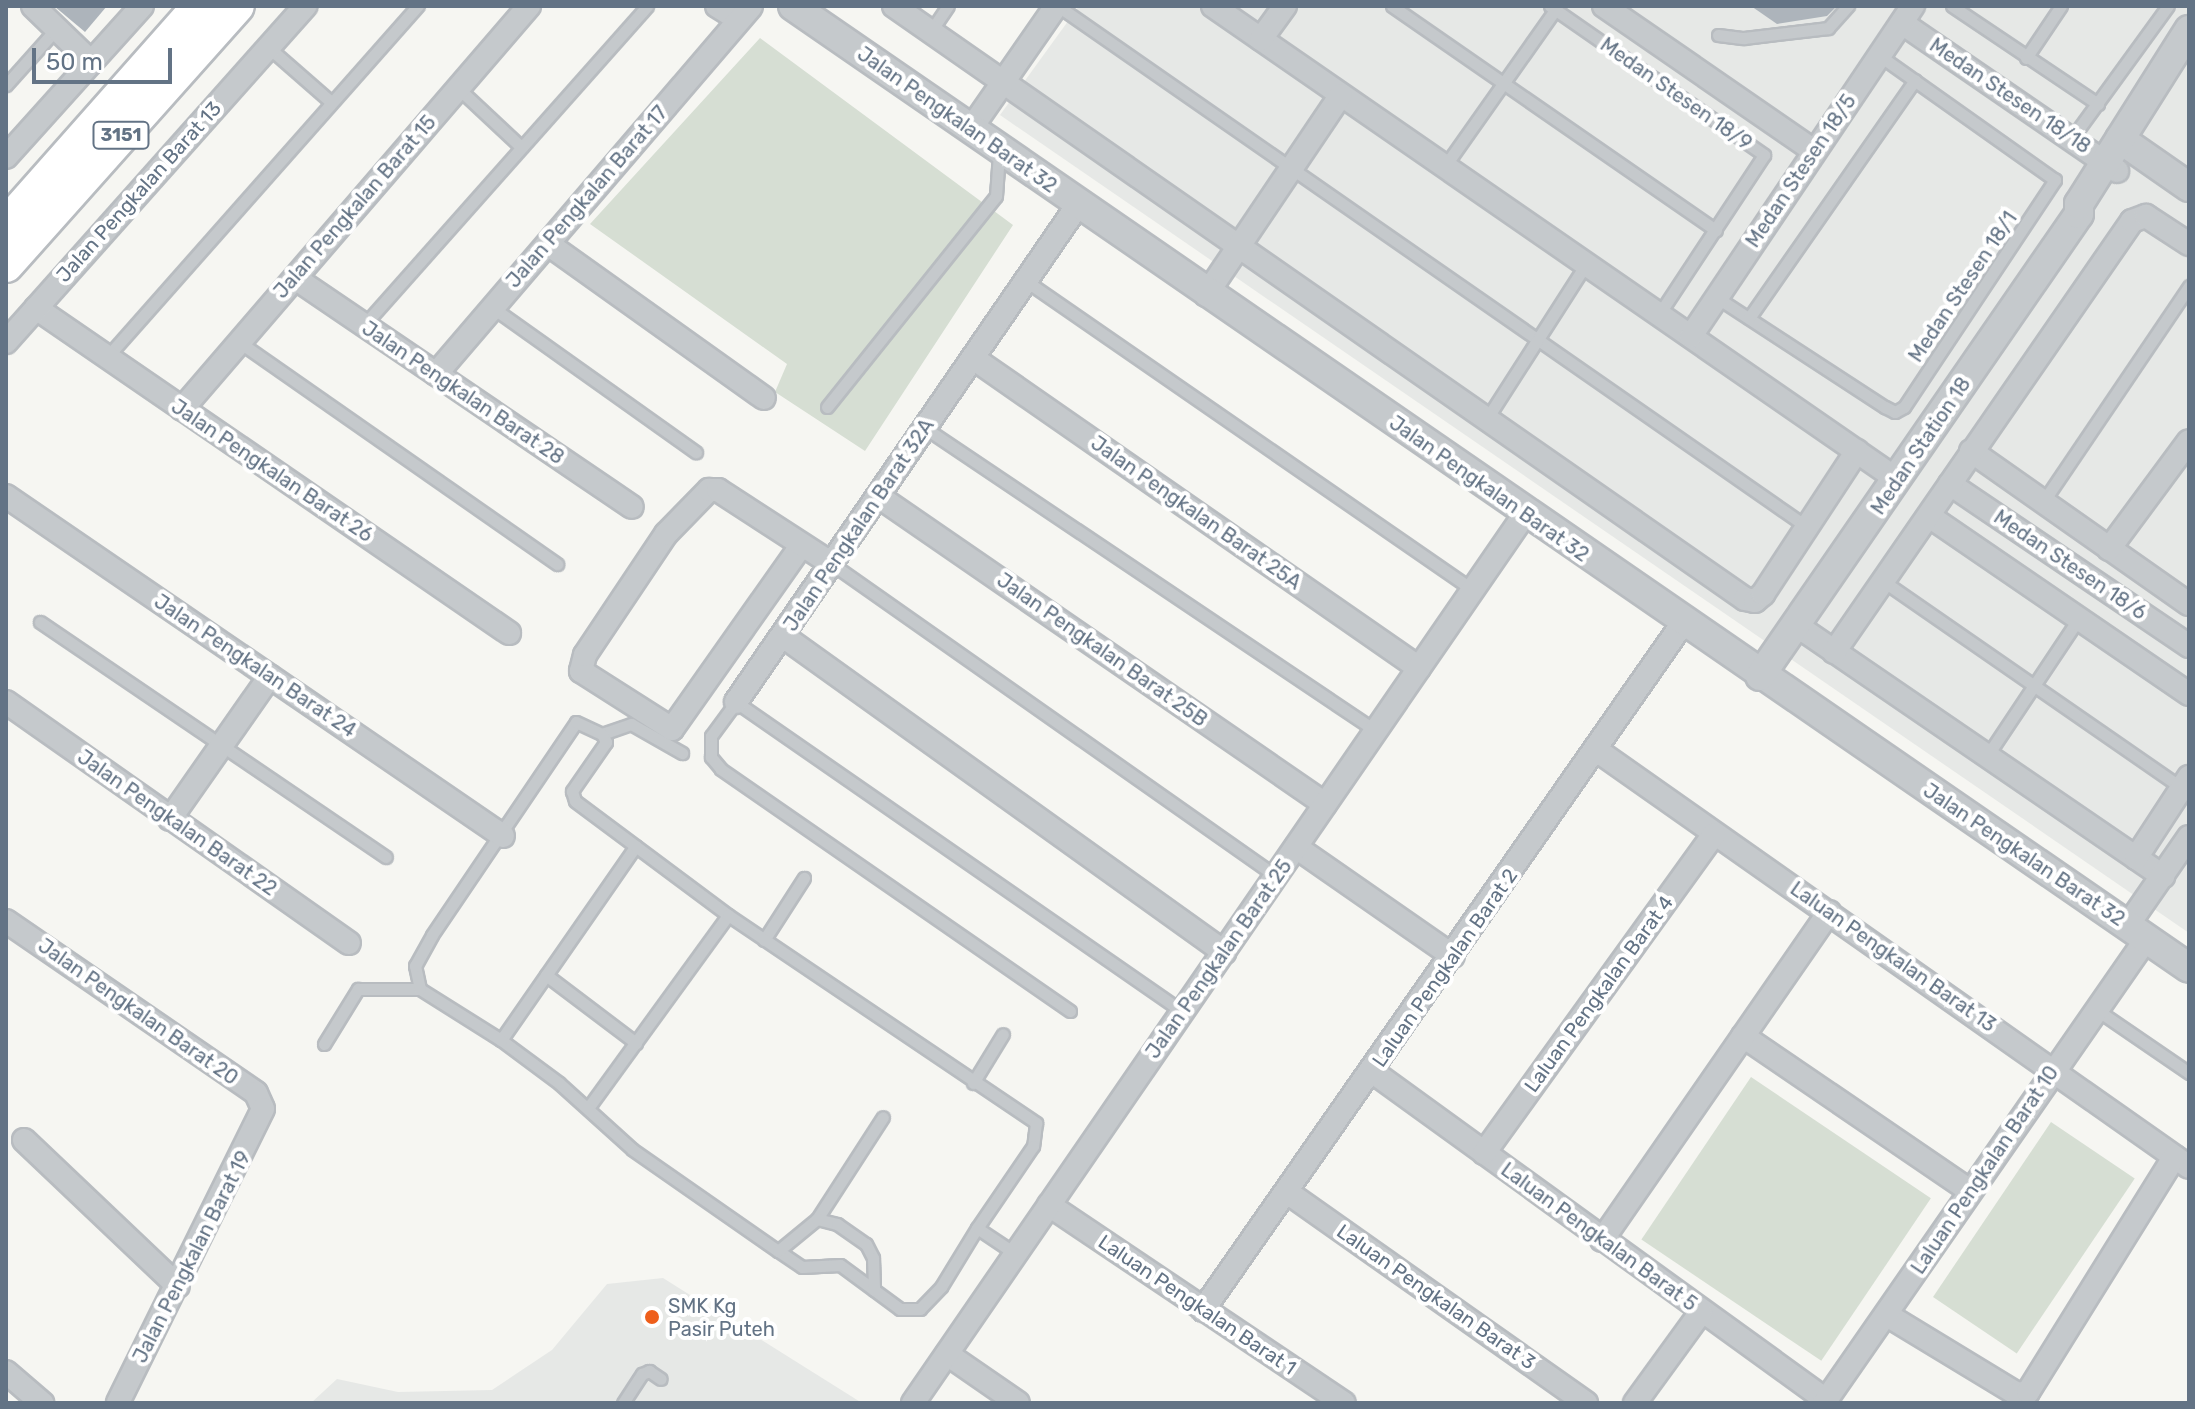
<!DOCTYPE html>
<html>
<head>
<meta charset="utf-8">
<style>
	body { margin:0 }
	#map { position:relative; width:2195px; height:1409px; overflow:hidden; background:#f6f6f2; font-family:Rubik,sans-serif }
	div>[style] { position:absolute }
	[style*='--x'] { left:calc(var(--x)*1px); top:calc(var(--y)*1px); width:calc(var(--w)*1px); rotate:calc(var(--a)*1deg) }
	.built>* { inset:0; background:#e6e8e6 }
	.green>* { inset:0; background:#d6ded3; transform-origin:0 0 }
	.building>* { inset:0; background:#adb4bb }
	.roads { filter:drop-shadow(2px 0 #b8bcc0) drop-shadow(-2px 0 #b8bcc0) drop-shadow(0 2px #b8bcc0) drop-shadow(0 -2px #b8bcc0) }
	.service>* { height:11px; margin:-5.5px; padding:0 5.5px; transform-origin:5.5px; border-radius:5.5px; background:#c5c9cc }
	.minor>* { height:22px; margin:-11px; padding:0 11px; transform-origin:11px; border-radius:11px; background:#c5c9cc }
	.tertiary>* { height:28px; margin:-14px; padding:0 14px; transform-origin:14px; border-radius:14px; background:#c5c9cc }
	.primary>* { height:34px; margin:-17px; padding:0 17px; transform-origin:17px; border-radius:17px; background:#fff }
	.dots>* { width:22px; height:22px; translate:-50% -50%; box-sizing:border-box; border:4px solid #fff; border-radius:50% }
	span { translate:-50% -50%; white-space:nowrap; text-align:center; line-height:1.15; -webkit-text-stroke:8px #fff; paint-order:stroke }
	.shield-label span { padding:2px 6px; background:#fff; border:2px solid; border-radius:6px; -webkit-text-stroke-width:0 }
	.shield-label { font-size:18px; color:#637385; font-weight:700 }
	.street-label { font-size:20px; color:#637385 }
	.poi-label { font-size:20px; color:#637385 }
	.left { translate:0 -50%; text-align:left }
	.frame { position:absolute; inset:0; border:8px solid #637385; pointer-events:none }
	.scale { position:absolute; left:32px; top:48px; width:140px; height:36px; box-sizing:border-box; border:4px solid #637385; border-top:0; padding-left:10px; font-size:24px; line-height:28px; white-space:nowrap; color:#637385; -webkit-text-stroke:6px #fff; paint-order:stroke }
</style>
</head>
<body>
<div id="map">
	<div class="built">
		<i style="clip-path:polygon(1079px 6px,2189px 6px,2189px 933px,1000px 115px)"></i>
		<i style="clip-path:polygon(663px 1278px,862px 1403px,311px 1403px,337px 1379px,398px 1392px,492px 1390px,552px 1350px,607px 1284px)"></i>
	</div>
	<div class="green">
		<i style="clip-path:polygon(760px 38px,1013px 225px,865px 451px,775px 392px,787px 364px,590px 224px)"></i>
		<i style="left:1751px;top:1077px;width:217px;height:196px;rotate:34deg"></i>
		<i style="left:2051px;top:1122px;width:101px;height:211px;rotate:34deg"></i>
	</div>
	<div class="building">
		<i style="clip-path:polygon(54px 6px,107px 6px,85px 32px)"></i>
		<i style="clip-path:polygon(1751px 6px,1836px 6px,1836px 7px,1827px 16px,1777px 24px)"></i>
	</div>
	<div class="roads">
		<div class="service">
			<i style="--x:1058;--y:6;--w:912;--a:34.82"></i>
			<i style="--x:1392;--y:6;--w:394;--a:34.7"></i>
			<i style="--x:1550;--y:6;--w:261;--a:34.8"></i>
			<i style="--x:1764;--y:155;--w:191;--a:123.4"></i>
			<i style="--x:1952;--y:6;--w:176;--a:33.9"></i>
			<i style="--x:931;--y:31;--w:30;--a:-56"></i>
			<i style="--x:1718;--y:35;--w:26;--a:7"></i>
			<i style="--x:1744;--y:38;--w:85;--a:-6.8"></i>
			<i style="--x:1828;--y:28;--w:30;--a:-48"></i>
			<i style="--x:268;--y:47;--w:84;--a:41.1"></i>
			<i style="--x:2026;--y:58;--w:63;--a:-56.1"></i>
			<i style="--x:6;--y:85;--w:76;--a:-48.2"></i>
			<i style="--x:458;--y:88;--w:86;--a:43.1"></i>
			<i style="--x:2072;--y:138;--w:163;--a:-54"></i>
			<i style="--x:1445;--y:166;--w:191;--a:-54.8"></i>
			<i style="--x:1026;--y:281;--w:543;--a:34.66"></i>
			<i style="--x:1716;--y:297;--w:202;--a:33.1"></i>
			<i style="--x:1885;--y:407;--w:11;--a:27"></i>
			<i style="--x:1895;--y:412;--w:10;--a:-29"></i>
			<i style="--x:1904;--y:407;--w:273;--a:-56.4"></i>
			<i style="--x:2055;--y:180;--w:214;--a:-144.7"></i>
			<i style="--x:493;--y:308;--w:249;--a:35.4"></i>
			<i style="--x:1749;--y:318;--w:290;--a:-55.1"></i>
			<i style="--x:364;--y:325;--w:426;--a:-48.4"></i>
			<i style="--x:239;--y:342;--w:388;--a:34.9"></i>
			<i style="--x:107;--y:357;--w:469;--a:-48.5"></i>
			<i style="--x:827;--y:407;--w:270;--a:-51.3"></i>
			<i style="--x:996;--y:196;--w:43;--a:-86"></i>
			<i style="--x:1486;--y:420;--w:185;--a:-57.3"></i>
			<i style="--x:925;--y:428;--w:543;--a:33.89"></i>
			<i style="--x:2043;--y:502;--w:261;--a:-55.9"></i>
			<i style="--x:832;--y:564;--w:543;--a:35.1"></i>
			<i style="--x:1883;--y:581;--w:364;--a:34.7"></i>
			<i style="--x:40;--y:622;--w:418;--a:34.2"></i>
			<i style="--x:602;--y:734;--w:31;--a:-19"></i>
			<i style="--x:631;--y:724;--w:59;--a:29.6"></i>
			<i style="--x:1987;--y:756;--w:166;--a:-56.3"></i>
			<i style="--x:764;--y:940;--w:74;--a:-57.2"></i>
			<i style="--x:546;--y:975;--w:113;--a:37.1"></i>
			<i style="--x:2097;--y:1010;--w:112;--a:34.4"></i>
			<i style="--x:1070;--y:1011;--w:425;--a:-145.3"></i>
			<i style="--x:721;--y:769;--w:16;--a:-130"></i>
			<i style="--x:711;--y:757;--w:21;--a:-90"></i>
			<i style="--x:711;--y:736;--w:42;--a:-53.7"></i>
			<i style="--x:736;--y:702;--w:544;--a:34.74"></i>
			<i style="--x:501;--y:1040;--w:236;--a:-55.2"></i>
			<i style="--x:324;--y:1044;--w:65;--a:-58.3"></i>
			<i style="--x:358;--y:989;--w:62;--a:0"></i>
			<i style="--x:973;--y:1083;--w:57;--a:-58.5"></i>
			<i style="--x:588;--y:1108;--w:238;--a:-54"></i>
			<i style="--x:817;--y:1219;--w:121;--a:-57.1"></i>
			<i style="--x:977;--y:1228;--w:69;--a:121.4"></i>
			<i style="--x:941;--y:1287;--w:30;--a:134"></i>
			<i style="--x:920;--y:1309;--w:20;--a:180"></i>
			<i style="--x:900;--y:1309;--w:74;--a:-143.7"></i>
			<i style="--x:840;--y:1265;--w:38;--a:177"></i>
			<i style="--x:802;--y:1267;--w:29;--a:-146"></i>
			<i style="--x:778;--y:1251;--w:178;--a:-145.1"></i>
			<i style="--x:632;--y:1149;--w:98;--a:-137.9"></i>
			<i style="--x:559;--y:1083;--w:72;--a:-143.4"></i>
			<i style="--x:501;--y:1040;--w:96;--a:-147.8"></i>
			<i style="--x:420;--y:989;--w:24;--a:-102"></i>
			<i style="--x:415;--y:966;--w:35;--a:-61"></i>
			<i style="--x:432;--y:935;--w:257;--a:-55.9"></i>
			<i style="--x:576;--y:722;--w:29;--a:25"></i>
			<i style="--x:602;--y:734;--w:9;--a:63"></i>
			<i style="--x:606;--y:742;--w:60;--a:124.8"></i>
			<i style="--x:572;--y:791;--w:10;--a:73"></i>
			<i style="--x:575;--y:801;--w:191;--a:36.7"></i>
			<i style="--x:728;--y:915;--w:372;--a:34"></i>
			<i style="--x:1036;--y:1123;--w:23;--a:97"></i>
			<i style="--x:1033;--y:1146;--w:99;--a:124.3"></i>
			<i style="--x:977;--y:1228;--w:47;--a:33.7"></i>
			<i style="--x:778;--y:1251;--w:50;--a:-39.4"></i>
			<i style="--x:817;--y:1219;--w:21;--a:14"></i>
			<i style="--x:837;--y:1224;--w:35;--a:35"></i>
			<i style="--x:866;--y:1244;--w:16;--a:63"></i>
			<i style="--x:873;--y:1258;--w:32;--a:88"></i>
			<i style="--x:623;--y:1403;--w:35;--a:-57"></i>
			<i style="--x:642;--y:1374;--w:8;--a:-23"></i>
			<i style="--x:649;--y:1371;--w:14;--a:34"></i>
		</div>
		<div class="minor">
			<i style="--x:33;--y:6;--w:81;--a:44"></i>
			<i style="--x:717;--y:6;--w:26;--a:32"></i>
			<i style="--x:894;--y:6;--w:1037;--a:34.87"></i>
			<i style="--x:1745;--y:599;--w:10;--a:11"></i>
			<i style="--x:1755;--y:601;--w:11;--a:-41"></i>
			<i style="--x:1763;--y:594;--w:171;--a:-56.7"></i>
			<i style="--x:1213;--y:6;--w:833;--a:34.68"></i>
			<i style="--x:1604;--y:6;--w:254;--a:34.6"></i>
			<i style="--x:1902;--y:23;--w:261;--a:34.5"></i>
			<i style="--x:1261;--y:39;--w:41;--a:-54"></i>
			<i style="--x:972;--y:127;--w:147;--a:-55.2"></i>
			<i style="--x:6;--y:157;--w:203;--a:-48"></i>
			<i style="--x:548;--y:244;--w:265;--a:35.5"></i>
			<i style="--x:295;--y:278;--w:407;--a:34.2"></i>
			<i style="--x:1206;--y:295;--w:241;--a:-56"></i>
			<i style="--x:36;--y:308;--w:574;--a:34.49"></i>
			<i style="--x:1691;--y:336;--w:398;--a:-56.1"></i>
			<i style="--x:6;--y:342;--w:450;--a:-48.3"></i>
			<i style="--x:973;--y:358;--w:543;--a:34.8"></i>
			<i style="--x:436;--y:374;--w:484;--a:-49.4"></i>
			<i style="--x:182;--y:409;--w:532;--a:-49.27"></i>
			<i style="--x:1971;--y:451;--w:266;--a:35.1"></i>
			<i style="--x:1950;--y:484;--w:289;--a:34.1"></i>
			<i style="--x:6;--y:496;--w:602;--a:34.38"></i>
			<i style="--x:878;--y:496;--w:543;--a:34.57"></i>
			<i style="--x:1929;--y:516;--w:315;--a:34.4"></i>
			<i style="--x:801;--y:546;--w:224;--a:125.2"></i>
			<i style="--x:672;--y:729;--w:108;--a:-147.5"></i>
			<i style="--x:581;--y:671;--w:16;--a:-76"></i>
			<i style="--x:585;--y:655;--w:146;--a:-56.2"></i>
			<i style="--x:666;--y:534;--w:62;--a:-45.7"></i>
			<i style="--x:709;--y:490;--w:9;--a:0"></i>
			<i style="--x:718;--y:490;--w:136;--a:33"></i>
			<i style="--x:2109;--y:549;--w:134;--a:-53.5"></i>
			<i style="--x:1796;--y:625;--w:445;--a:34.4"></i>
			<i style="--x:783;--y:636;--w:543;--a:35.62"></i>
			<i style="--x:1834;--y:652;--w:524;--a:-55.34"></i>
			<i style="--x:2132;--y:221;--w:15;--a:-20"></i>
			<i style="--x:2146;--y:216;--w:51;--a:33.1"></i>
			<i style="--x:6;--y:702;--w:419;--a:35.1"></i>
			<i style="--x:736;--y:702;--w:603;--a:-55.47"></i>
			<i style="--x:1595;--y:749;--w:726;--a:35.13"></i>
			<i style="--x:170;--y:819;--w:174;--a:-55"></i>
			<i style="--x:1296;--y:847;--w:191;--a:34.8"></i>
			<i style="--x:2136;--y:858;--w:97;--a:-56.8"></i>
			<i style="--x:6;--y:921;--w:303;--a:34.5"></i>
			<i style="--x:256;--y:1093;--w:17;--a:66"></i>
			<i style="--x:263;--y:1109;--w:328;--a:116.3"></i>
			<i style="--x:2128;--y:925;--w:107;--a:-55.3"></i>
			<i style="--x:1743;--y:1036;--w:275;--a:34.3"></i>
			<i style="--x:1373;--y:1072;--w:559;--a:35.91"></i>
			<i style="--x:24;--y:1140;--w:212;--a:43.5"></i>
			<i style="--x:1484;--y:1153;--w:393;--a:-54.2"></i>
			<i style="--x:1287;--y:1192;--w:366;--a:35.2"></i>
			<i style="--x:1049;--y:1205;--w:355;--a:33.9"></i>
			<i style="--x:1602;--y:1240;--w:399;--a:-55.3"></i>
			<i style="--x:1203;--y:1310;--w:838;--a:-55.06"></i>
			<i style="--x:1887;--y:1315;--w:152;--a:31.3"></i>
			<i style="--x:2017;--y:1394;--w:11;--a:-10"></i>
			<i style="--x:2028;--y:1392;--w:277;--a:-58.1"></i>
			<i style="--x:947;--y:1354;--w:86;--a:34.6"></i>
			<i style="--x:6;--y:1372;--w:48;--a:40.7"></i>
			<i style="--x:913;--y:1403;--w:1079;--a:-55.46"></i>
			<i style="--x:1635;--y:1403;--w:112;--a:-54"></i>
			<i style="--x:1824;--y:1403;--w:566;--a:-55.22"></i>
		</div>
		<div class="tertiary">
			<i style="--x:793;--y:6;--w:1695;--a:34.57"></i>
			<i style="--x:2120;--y:139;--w:84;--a:34.8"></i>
			<i style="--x:1760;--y:676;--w:561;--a:-55.38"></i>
			<i style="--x:2079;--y:214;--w:10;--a:-90"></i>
			<i style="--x:2079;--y:204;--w:206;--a:-57.7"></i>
		</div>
		<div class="primary">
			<i style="--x:6;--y:225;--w:293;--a:-48.5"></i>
			<i style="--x:6;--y:265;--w:347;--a:-48.3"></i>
		</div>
	</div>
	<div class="dots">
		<i style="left:652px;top:1317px;background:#ee5e1a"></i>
	</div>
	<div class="shield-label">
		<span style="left:121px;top:135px">3151</span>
	</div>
	<div class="street-label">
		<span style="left:1676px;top:94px;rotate:35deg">Medan Stesen 18/9</span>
		<span style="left:2010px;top:96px;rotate:34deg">Medan Stesen 18/18</span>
		<span style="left:957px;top:120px;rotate:35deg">Jalan Pengkalan Barat 32</span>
		<span style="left:1801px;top:171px;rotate:-56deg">Medan Stesen 18/5</span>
		<span style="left:139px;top:192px;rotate:-48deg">Jalan Pengkalan Barat 13</span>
		<span style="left:587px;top:197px;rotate:-49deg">Jalan Pengkalan Barat 17</span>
		<span style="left:355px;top:207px;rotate:-49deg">Jalan Pengkalan Barat 15</span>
		<span style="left:1963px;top:287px;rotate:-56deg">Medan Stesen 18/1</span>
		<span style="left:463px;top:393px;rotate:34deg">Jalan Pengkalan Barat 28</span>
		<span style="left:1921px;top:446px;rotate:-56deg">Medan Station 18</span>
		<span style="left:272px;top:471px;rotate:34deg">Jalan Pengkalan Barat 26</span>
		<span style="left:1489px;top:489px;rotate:35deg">Jalan Pengkalan Barat 32</span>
		<span style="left:1196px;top:513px;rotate:35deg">Jalan Pengkalan Barat 25A</span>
		<span style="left:859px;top:525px;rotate:-56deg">Jalan Pengkalan Barat 32A</span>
		<span style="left:2070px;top:565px;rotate:34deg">Medan Stesen 18/6</span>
		<span style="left:1102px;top:650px;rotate:35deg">Jalan Pengkalan Barat 25B</span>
		<span style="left:255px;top:666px;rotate:34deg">Jalan Pengkalan Barat 24</span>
		<span style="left:177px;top:823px;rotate:35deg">Jalan Pengkalan Barat 22</span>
		<span style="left:2024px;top:855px;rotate:34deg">Jalan Pengkalan Barat 32</span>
		<span style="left:1893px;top:957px;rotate:35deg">Laluan Pengkalan Barat 13</span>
		<span style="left:1219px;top:959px;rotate:-55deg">Jalan Pengkalan Barat 25</span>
		<span style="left:1445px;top:968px;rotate:-55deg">Laluan Pengkalan Barat 2</span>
		<span style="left:1599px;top:994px;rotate:-54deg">Laluan Pengkalan Barat 4</span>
		<span style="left:138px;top:1012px;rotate:35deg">Jalan Pengkalan Barat 20</span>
		<span style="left:1985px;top:1170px;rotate:-56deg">Laluan Pengkalan Barat 10</span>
		<span style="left:1599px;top:1237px;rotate:36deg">Laluan Pengkalan Barat 5</span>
		<span style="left:192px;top:1257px;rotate:-63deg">Jalan Pengkalan Barat 19</span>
		<span style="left:1436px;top:1297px;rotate:35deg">Laluan Pengkalan Barat 3</span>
		<span style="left:1197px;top:1305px;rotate:34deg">Laluan Pengkalan Barat 1</span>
	</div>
	<div class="poi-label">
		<span class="left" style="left:668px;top:1318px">SMK Kg<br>Pasir Puteh</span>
	</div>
	<div class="frame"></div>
	<div class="scale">50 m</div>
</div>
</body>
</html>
